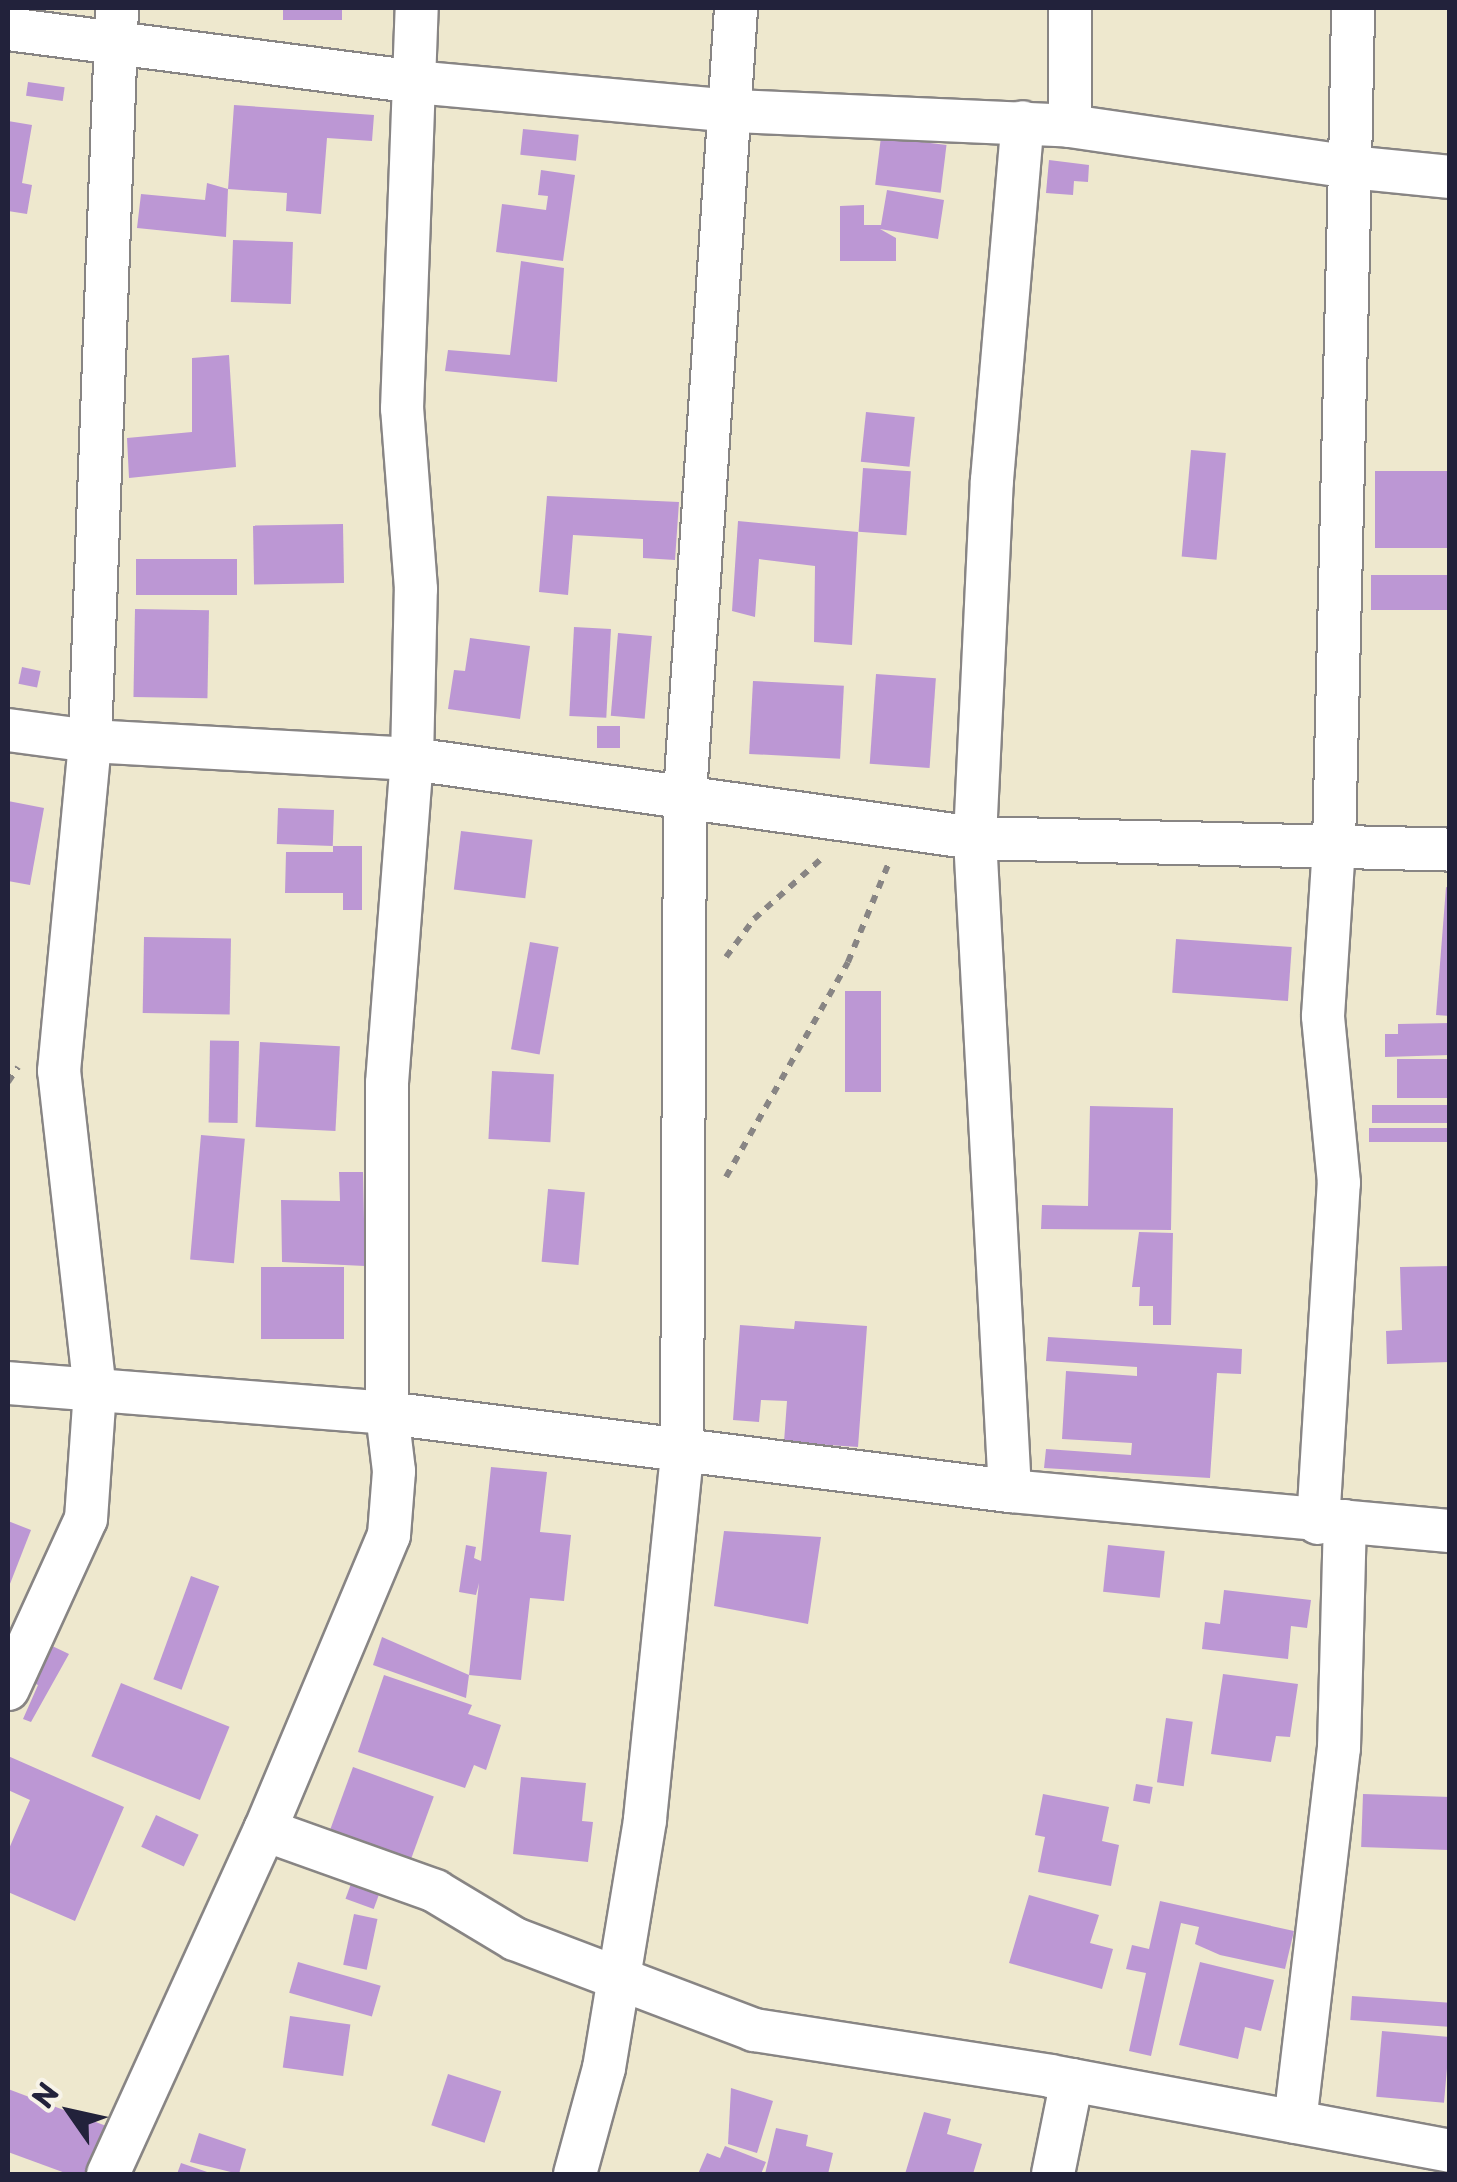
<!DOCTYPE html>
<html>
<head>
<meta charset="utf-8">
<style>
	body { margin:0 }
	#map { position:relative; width:1457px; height:2182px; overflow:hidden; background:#eee8ce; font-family:"Playpen Sans",sans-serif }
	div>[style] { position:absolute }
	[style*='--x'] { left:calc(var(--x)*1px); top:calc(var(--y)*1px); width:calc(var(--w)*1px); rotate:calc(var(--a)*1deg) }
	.building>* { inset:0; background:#bc97d4; transform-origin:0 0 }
	.path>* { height:6px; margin-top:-3px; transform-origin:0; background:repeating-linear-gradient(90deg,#888584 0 8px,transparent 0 16px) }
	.roads { filter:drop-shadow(2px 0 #888584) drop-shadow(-2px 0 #888584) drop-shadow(0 2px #888584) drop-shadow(0 -2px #888584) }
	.street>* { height:42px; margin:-21px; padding:0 21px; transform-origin:21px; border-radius:21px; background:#fff }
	span { translate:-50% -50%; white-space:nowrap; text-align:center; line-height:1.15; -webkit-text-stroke:8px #f7f3e8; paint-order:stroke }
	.frame { position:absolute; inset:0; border:10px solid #22223b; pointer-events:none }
	.north { position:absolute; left:20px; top:2062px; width:100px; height:100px; -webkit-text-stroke:8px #f7f3e8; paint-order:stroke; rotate:304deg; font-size:28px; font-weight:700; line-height:40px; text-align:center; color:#22223b }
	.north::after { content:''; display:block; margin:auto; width:35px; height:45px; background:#22223b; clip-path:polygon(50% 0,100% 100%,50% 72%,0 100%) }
</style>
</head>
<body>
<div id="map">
	<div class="building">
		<i style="left:283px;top:8px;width:59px;height:12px"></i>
		<i style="left:28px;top:82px;width:37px;height:14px;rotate:8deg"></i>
		<i style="clip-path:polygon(234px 105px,374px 115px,372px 141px,327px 138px,321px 214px,286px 211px,287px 193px,228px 189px)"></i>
		<i style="clip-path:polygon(8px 121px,32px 125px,22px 183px,32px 185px,27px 214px,8px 211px)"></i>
		<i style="left:523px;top:129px;width:56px;height:26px;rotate:6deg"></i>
		<i style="left:881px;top:137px;width:66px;height:48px;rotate:7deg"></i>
		<i style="clip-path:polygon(1049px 160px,1089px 165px,1088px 182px,1074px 181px,1073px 195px,1046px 193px)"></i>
		<i style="clip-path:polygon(541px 170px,575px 175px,563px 261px,496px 252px,502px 204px,546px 210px,548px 196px,538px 195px)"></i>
		<i style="clip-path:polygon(207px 183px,228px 189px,226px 237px,137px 228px,141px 194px,205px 200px)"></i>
		<i style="clip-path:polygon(887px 190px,944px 200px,938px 239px,880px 229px,896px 238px,896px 261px,840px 261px,840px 206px,864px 205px,864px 225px,881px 225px)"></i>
		<i style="left:233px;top:240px;width:60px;height:62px;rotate:2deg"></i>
		<i style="clip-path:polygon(521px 261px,564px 268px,557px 382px,445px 371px,448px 350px,510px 355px)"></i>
		<i style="clip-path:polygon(229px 355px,236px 467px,129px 478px,127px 438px,192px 432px,192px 358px)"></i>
		<i style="left:866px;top:412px;width:49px;height:50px;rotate:6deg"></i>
		<i style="left:1191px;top:450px;width:35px;height:107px;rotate:5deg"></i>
		<i style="left:863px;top:468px;width:48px;height:64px;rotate:4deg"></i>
		<i style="left:1375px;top:471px;width:75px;height:77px"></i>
		<i style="clip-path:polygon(547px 496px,679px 502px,675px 560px,643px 558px,643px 539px,573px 535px,568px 595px,539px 592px)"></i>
		<i style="clip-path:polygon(738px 521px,858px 532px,852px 645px,814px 642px,815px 566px,759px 559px,755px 617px,732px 611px)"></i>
		<i style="left:343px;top:524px;width:59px;height:90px;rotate:89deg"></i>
		<i style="left:237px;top:559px;width:36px;height:101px;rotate:90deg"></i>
		<i style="left:1371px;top:575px;width:79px;height:35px"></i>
		<i style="left:135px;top:609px;width:74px;height:88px;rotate:1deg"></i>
		<i style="left:574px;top:627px;width:37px;height:89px;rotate:3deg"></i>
		<i style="left:618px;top:633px;width:34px;height:83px;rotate:5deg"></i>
		<i style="clip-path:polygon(470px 638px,530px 646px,520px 719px,448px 709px,454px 670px,465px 671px)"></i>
		<i style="left:22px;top:667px;width:19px;height:17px;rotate:12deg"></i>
		<i style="left:876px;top:674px;width:60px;height:90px;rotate:4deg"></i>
		<i style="left:753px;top:681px;width:91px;height:73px;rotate:3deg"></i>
		<i style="left:597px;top:726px;width:23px;height:22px"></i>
		<i style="clip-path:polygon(8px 801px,44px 808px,30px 885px,8px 881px)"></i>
		<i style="left:334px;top:810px;width:36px;height:56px;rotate:92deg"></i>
		<i style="left:461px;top:831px;width:72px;height:59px;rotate:7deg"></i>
		<i style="clip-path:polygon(333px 846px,362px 846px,362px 910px,343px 910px,343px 893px,285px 893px,286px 852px,333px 852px)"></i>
		<i style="clip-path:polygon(1446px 887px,1450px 888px,1450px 1016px,1436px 1015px)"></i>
		<i style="left:144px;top:937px;width:87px;height:76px;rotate:1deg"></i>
		<i style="left:1176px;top:939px;width:116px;height:54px;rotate:4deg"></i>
		<i style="left:530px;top:942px;width:29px;height:109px;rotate:10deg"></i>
		<i style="left:845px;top:991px;width:36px;height:101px"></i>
		<i style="clip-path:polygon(1450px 1023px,1450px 1055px,1385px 1057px,1385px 1034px,1398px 1034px,1398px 1024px)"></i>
		<i style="left:239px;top:1041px;width:82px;height:29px;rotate:91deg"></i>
		<i style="left:260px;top:1042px;width:80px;height:85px;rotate:3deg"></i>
		<i style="left:1450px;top:1059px;width:39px;height:53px;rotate:90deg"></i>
		<i style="left:492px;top:1071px;width:62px;height:68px;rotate:3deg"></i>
		<i style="left:1450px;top:1105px;width:18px;height:78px;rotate:90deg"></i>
		<i style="clip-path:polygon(1090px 1106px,1173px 1108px,1171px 1230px,1041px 1229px,1042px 1205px,1088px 1206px)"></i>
		<i style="left:1450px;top:1128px;width:14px;height:81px;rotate:90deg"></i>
		<i style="left:201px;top:1135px;width:44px;height:125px;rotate:5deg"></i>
		<i style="clip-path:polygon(339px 1172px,363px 1172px,365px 1266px,282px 1262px,281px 1200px,340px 1201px)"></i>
		<i style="left:548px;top:1189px;width:37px;height:73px;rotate:5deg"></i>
		<i style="clip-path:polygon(1139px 1232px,1173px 1233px,1171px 1325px,1153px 1325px,1153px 1306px,1139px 1306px,1140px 1287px,1132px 1287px)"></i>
		<i style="clip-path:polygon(1450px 1266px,1450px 1362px,1387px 1364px,1386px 1331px,1402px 1330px,1400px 1267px)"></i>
		<i style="left:261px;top:1267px;width:83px;height:72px"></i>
		<i style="clip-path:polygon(795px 1321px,867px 1326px,858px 1447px,784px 1442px,787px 1401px,761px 1400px,759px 1422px,733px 1420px,740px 1325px,794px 1329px)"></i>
		<i style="clip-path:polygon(1048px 1337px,1242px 1349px,1241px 1374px,1217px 1373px,1210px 1478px,1044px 1468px,1046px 1449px,1131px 1455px,1132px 1443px,1062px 1439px,1066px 1371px,1137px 1376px,1137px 1367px,1046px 1361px)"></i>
		<i style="clip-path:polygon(491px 1467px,547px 1472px,540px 1532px,571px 1535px,564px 1601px,530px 1598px,521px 1680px,469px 1675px,479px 1583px,476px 1595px,459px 1592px,466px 1545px,476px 1547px,474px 1558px,481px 1561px)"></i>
		<i style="clip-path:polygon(8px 1521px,31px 1530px,8px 1589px)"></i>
		<i style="clip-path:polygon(724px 1531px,821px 1537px,808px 1624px,714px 1606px)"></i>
		<i style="left:1108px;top:1545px;width:57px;height:47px;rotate:6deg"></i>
		<i style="left:191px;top:1576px;width:30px;height:110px;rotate:20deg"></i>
		<i style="clip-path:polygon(1224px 1590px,1311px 1600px,1307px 1628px,1291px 1626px,1288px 1659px,1202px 1649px,1205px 1622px,1220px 1624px)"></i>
		<i style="clip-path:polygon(382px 1637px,469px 1675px,466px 1698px,373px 1665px)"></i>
		<i style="clip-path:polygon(48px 1644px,69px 1654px,31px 1722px,23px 1719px,38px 1685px,31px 1682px)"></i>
		<i style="clip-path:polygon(1223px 1674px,1298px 1684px,1290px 1737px,1276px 1736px,1271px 1762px,1211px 1754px)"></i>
		<i style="clip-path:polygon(384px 1675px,472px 1705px,468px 1714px,501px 1725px,486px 1770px,474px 1765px,465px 1788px,358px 1752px)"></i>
		<i style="left:121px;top:1683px;width:117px;height:79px;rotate:22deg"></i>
		<i style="left:1166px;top:1718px;width:27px;height:65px;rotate:8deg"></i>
		<i style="clip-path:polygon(8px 1756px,124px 1807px,75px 1921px,8px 1892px,8px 1851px,30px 1800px,8px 1790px)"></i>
		<i style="left:353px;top:1767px;width:86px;height:69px;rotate:20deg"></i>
		<i style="clip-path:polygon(521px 1777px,586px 1783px,582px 1821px,593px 1822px,588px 1862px,513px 1854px)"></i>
		<i style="left:1136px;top:1784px;width:17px;height:17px;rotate:10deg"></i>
		<i style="clip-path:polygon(1043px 1794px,1109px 1807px,1102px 1841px,1119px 1845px,1111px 1886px,1038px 1872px,1045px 1837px,1035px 1835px)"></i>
		<i style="left:1363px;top:1794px;width:87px;height:53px;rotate:2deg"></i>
		<i style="left:156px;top:1815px;width:47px;height:35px;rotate:25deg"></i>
		<i style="left:352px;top:1881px;width:30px;height:19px;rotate:20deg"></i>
		<i style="clip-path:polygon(1029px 1895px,1099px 1915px,1090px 1943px,1113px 1949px,1102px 1989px,1009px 1963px)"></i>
		<i style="clip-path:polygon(1160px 1901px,1294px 1931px,1285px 1969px,1220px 1955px,1195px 1944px,1199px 1927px,1181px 1923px,1151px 2056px,1129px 2051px,1146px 1973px,1126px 1969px,1132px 1945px,1149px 1949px)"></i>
		<i style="left:354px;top:1914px;width:24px;height:52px;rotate:12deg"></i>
		<i style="left:298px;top:1962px;width:86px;height:32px;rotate:16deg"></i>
		<i style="clip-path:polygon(1200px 1962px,1274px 1980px,1261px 2031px,1245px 2027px,1238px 2059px,1179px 2045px)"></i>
		<i style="left:1352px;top:1996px;width:98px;height:24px;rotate:4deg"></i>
		<i style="left:290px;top:2016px;width:61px;height:52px;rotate:8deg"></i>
		<i style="left:1382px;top:2031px;width:68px;height:66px;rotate:5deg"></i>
		<i style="left:448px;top:2074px;width:56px;height:54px;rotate:18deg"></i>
		<i style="clip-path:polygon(731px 2088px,773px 2101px,757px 2153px,728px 2144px)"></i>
		<i style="clip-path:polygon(8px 2089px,109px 2127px,91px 2174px,68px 2174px,8px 2152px)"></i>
		<i style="clip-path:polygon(924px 2112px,951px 2119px,947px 2134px,982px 2144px,973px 2174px,905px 2174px)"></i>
		<i style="clip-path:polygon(776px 2128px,808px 2135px,806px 2146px,833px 2153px,828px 2174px,765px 2174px)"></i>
		<i style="clip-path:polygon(199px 2133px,246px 2149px,239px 2174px,190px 2162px)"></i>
		<i style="clip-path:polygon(725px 2146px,766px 2162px,761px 2174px,698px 2174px,707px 2153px,720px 2158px)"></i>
		<i style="clip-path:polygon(181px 2163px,213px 2174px,177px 2174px)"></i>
	</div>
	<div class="path">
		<i style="--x:726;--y:957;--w:47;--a:-53.6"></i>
		<i style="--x:754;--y:919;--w:90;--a:-41.8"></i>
		<i style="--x:8;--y:1082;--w:18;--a:-56"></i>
		<i style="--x:726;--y:1177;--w:247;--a:-60.4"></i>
		<i style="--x:848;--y:962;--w:105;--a:-67.6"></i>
	</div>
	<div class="roads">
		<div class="street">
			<i style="--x:1070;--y:8;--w:118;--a:90"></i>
			<i style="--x:8;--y:29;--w:410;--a:7.4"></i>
			<i style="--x:415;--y:82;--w:319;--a:5.2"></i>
			<i style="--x:733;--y:111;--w:337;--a:2.5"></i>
			<i style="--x:1070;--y:126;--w:283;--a:8.3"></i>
			<i style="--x:1350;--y:167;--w:159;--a:-88.9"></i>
			<i style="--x:8;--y:730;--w:83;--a:7.6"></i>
			<i style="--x:90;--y:741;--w:323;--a:3.2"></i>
			<i style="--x:412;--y:759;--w:569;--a:7.99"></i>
			<i style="--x:975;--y:838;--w:475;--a:1.4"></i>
			<i style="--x:8;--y:1383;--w:380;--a:4.5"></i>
			<i style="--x:387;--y:1413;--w:628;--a:7.14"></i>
			<i style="--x:1010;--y:1491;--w:442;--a:5.2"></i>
			<i style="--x:1010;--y:1491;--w:654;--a:-93.07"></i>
			<i style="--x:975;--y:838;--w:358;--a:-87.3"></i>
			<i style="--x:992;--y:480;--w:359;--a:-85.1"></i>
			<i style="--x:1318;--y:1523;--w:341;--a:-86.5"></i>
			<i style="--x:1339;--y:1183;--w:168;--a:-95.5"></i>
			<i style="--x:1323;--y:1016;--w:171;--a:-86.3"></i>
			<i style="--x:1334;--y:845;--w:678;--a:-88.65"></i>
			<i style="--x:1350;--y:167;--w:100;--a:5.7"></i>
			<i style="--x:8;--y:1689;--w:187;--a:-65.4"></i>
			<i style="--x:86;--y:1519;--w:128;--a:-86"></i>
			<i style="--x:95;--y:1391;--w:322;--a:-96.4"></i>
			<i style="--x:59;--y:1071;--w:331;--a:-84.6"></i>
			<i style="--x:90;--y:741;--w:733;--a:-87.89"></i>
			<i style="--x:265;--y:1830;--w:181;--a:19.7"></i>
			<i style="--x:435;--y:1891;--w:93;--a:31"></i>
			<i style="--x:515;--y:1939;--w:256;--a:20.8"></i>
			<i style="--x:754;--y:2030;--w:300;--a:8.8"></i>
			<i style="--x:1050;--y:2076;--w:407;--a:10.6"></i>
			<i style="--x:1295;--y:2122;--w:377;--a:-83.3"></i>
			<i style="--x:1339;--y:1748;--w:227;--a:-88.5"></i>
			<i style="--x:108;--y:2174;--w:378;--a:-65.5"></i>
			<i style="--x:265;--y:1830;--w:320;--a:-67.2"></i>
			<i style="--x:389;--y:1535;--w:64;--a:-85.5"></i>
			<i style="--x:394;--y:1471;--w:58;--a:-96.9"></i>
			<i style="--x:387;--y:1413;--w:330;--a:-90"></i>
			<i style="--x:387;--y:1083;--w:325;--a:-85.6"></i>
			<i style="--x:412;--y:759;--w:170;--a:-88.7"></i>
			<i style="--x:416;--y:589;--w:181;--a:-94.4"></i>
			<i style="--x:402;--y:409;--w:401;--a:-87.9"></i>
			<i style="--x:575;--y:2174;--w:110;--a:-74.7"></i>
			<i style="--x:604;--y:2068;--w:252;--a:-80.6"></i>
			<i style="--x:645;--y:1819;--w:368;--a:-84.2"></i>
			<i style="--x:682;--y:1453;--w:658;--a:-89.74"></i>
			<i style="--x:685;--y:795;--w:789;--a:-86.29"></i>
			<i style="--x:1053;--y:2174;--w:96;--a:-78.6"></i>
		</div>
	</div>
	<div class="frame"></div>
	<div class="north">N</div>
</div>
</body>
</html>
